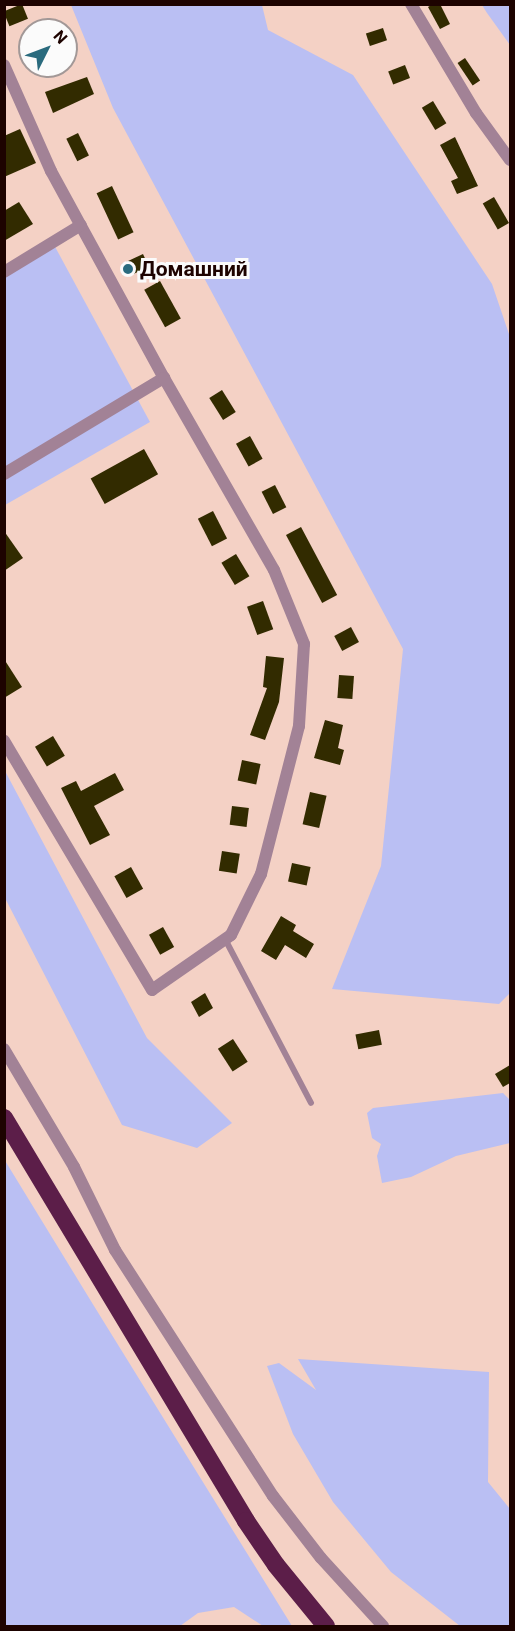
<!DOCTYPE html>
<html>
<head>
<meta charset="utf-8">
<style>
	body { margin:0 }
	#map { position:relative; width:515px; height:1631px; overflow:hidden; background:#f4d1c5; font-family:Roboto,sans-serif }
	div>[style] { position:absolute }
	[style*='--x'] { left:calc(var(--x)*1px); top:calc(var(--y)*1px); width:calc(var(--w)*1px); rotate:calc(var(--a)*1deg) }
	.green>* { inset:0; background:#babff3 }
	.building>* { inset:0; background:#322b00; transform-origin:0 0 }
	.lane>* { height:6px; margin:-3px; padding:0 3px; transform-origin:3px; border-radius:3px; background:#a28296 }
	.street>* { height:12px; margin:-6px; padding:0 6px; transform-origin:6px; border-radius:6px; background:#a28296 }
	.highway>* { height:18px; margin:-9px; padding:0 9px; transform-origin:9px; border-radius:9px; background:#5c1e49 }
	.dots>* { width:16px; height:16px; translate:-50% -50%; box-sizing:border-box; border:3px solid #fbfbfb; border-radius:50% }
	span { translate:-50% -50%; white-space:nowrap; text-align:center; line-height:1.15; -webkit-text-stroke:6px #fbfbfb; paint-order:stroke }
	.poi-label { font-size:21px; color:#1d0300; font-weight:700 }
	.left { translate:0 -50%; text-align:left }
	.frame { position:absolute; inset:0; border:6px solid #1d0300; pointer-events:none }
	.north { position:absolute; left:18px; top:18px; width:60px; height:60px; box-sizing:border-box; background:#fbfbfb; border:2px solid #a29897; border-radius:50%; rotate:48deg; font-size:16px; font-weight:700; line-height:24px; text-align:center; color:#1d0300 }
	.north::after { content:''; display:block; margin:auto; width:21px; height:27px; background:#2a6b7e; clip-path:polygon(50% 0,100% 100%,50% 72%,0 100%) }
</style>
</head>
<body>
<div id="map">
	<div class="green">
		<i style="clip-path:polygon(71px 5px,262px 5px,268px 30px,353px 75px,492px 284px,510px 337px,510px 993px,499px 1004px,332px 989px,381px 866px,403px 649px,113px 108px)"></i>
		<i style="clip-path:polygon(482px 5px,510px 5px,510px 45px,487px 13px)"></i>
		<i style="clip-path:polygon(53px 243px,150px 422px,5px 505px,5px 272px)"></i>
		<i style="clip-path:polygon(5px 771px,147px 1038px,232px 1123px,197px 1148px,122px 1125px,5px 898px)"></i>
		<i style="clip-path:polygon(503px 1093px,510px 1100px,510px 1143px,456px 1156px,411px 1177px,382px 1183px,377px 1156px,381px 1144px,372px 1138px,367px 1113px,373px 1108px)"></i>
		<i style="clip-path:polygon(4px 1159px,94px 1306px,292px 1626px,263px 1626px,234px 1607px,198px 1613px,180px 1626px,5px 1626px)"></i>
		<i style="clip-path:polygon(298px 1359px,489px 1372px,488px 1482px,510px 1509px,510px 1626px,460px 1626px,391px 1572px,333px 1502px,293px 1434px,267px 1366px,279px 1363px,316px 1390px)"></i>
	</div>
	<div class="building">
		<i style="left:22px;top:4px;width:16px;height:20px;rotate:68deg"></i>
		<i style="clip-path:polygon(433px 4px,440px 4px,450px 24px,440px 29px,428px 7px)"></i>
		<i style="left:383px;top:28px;width:13px;height:18px;rotate:72deg"></i>
		<i style="left:465px;top:58px;width:27px;height:9px;rotate:56deg"></i>
		<i style="left:405px;top:65px;width:14px;height:18px;rotate:69deg"></i>
		<i style="clip-path:polygon(87px 77px,94px 94px,53px 113px,45px 92px)"></i>
		<i style="left:433px;top:101px;width:26px;height:13px;rotate:59deg"></i>
		<i style="clip-path:polygon(20px 129px,36px 163px,4px 177px,4px 136px)"></i>
		<i style="left:78px;top:133px;width:25px;height:13px;rotate:64deg"></i>
		<i style="clip-path:polygon(455px 137px,478px 186px,457px 194px,451px 181px,458px 178px,440px 145px)"></i>
		<i style="left:112px;top:186px;width:51px;height:17px;rotate:65deg"></i>
		<i style="left:494px;top:197px;width:30px;height:13px;rotate:60deg"></i>
		<i style="clip-path:polygon(19px 202px,33px 224px,4px 241px,4px 211px)"></i>
		<i style="left:143px;top:254px;width:14px;height:23px;rotate:65deg"></i>
		<i style="left:160px;top:281px;width:43px;height:18px;rotate:61deg"></i>
		<i style="left:222px;top:390px;width:26px;height:15px;rotate:58deg"></i>
		<i style="left:250px;top:436px;width:26px;height:16px;rotate:61deg"></i>
		<i style="left:144px;top:449px;width:29px;height:61px;rotate:61deg"></i>
		<i style="left:275px;top:485px;width:25px;height:15px;rotate:63deg"></i>
		<i style="left:213px;top:511px;width:31px;height:17px;rotate:63deg"></i>
		<i style="left:301px;top:527px;width:77px;height:17px;rotate:62deg"></i>
		<i style="clip-path:polygon(4px 531px,23px 558px,4px 571px)"></i>
		<i style="left:236px;top:554px;width:26px;height:17px;rotate:59deg"></i>
		<i style="left:263px;top:601px;width:30px;height:17px;rotate:70deg"></i>
		<i style="left:351px;top:627px;width:17px;height:19px;rotate:62deg"></i>
		<i style="clip-path:polygon(266px 656px,284px 658px,279px 702px,265px 740px,250px 735px,267px 688px,263px 687px)"></i>
		<i style="clip-path:polygon(4px 659px,22px 687px,4px 698px)"></i>
		<i style="left:339px;top:675px;width:15px;height:23px;rotate:4deg"></i>
		<i style="clip-path:polygon(325px 720px,343px 725px,338px 748px,344px 750px,340px 765px,314px 758px)"></i>
		<i style="left:53px;top:736px;width:23px;height:21px;rotate:59deg"></i>
		<i style="left:242px;top:760px;width:19px;height:21px;rotate:12deg"></i>
		<i style="clip-path:polygon(115px 773px,124px 790px,94px 806px,110px 835px,90px 845px,61px 788px,76px 781px,81px 791px)"></i>
		<i style="left:310px;top:792px;width:17px;height:33px;rotate:13deg"></i>
		<i style="left:232px;top:806px;width:17px;height:19px;rotate:7deg"></i>
		<i style="left:222px;top:851px;width:18px;height:20px;rotate:9deg"></i>
		<i style="left:292px;top:863px;width:19px;height:19px;rotate:12deg"></i>
		<i style="left:131px;top:867px;width:25px;height:19px;rotate:61deg"></i>
		<i style="clip-path:polygon(281px 916px,296px 925px,293px 931px,314px 944px,306px 958px,285px 945px,276px 960px,261px 951px)"></i>
		<i style="left:163px;top:927px;width:23px;height:16px;rotate:61deg"></i>
		<i style="clip-path:polygon(205px 993px,213px 1008px,199px 1017px,191px 1002px)"></i>
		<i style="left:379px;top:1030px;width:15px;height:24px;rotate:79deg"></i>
		<i style="left:233px;top:1039px;width:27px;height:18px;rotate:57deg"></i>
		<i style="clip-path:polygon(510px 1065px,510px 1083px,503px 1087px,495px 1074px)"></i>
	</div>
	<div class="lane">
		<i style="--x:225;--y:939;--w:185;--a:62.3"></i>
	</div>
	<div class="street">
		<i style="--x:411;--y:4;--w:127;--a:59.2"></i>
		<i style="--x:476;--y:113;--w:58;--a:54.1"></i>
		<i style="--x:4;--y:65;--w:116;--a:66.1"></i>
		<i style="--x:51;--y:171;--w:236;--a:61.4"></i>
		<i style="--x:4;--y:272;--w:90;--a:-31.4"></i>
		<i style="--x:4;--y:474;--w:187;--a:-31"></i>
		<i style="--x:164;--y:378;--w:221;--a:60.2"></i>
		<i style="--x:274;--y:570;--w:80;--a:67.9"></i>
		<i style="--x:304;--y:644;--w:82;--a:93.5"></i>
		<i style="--x:299;--y:726;--w:153;--a:104.4"></i>
		<i style="--x:261;--y:874;--w:68;--a:116.2"></i>
		<i style="--x:231;--y:935;--w:96;--a:145.2"></i>
		<i style="--x:152;--y:990;--w:290;--a:-120.7"></i>
		<i style="--x:4;--y:1049;--w:137;--a:59.3"></i>
		<i style="--x:74;--y:1167;--w:93;--a:63.7"></i>
		<i style="--x:115;--y:1250;--w:292;--a:57.3"></i>
		<i style="--x:273;--y:1496;--w:78;--a:52.3"></i>
		<i style="--x:321;--y:1558;--w:92;--a:47.6"></i>
	</div>
	<div class="highway">
		<i style="--x:4;--y:1118;--w:470;--a:59"></i>
		<i style="--x:246;--y:1521;--w:53;--a:55.7"></i>
		<i style="--x:276;--y:1565;--w:79;--a:50.7"></i>
	</div>
	<div class="dots">
		<i style="left:128px;top:269px;background:#2a6b7e"></i>
	</div>
	<div class="poi-label">
		<span class="left" style="left:140px;top:269px">Домашний</span>
	</div>
	<div class="frame"></div>
	<div class="north">N</div>
</div>
</body>
</html>
